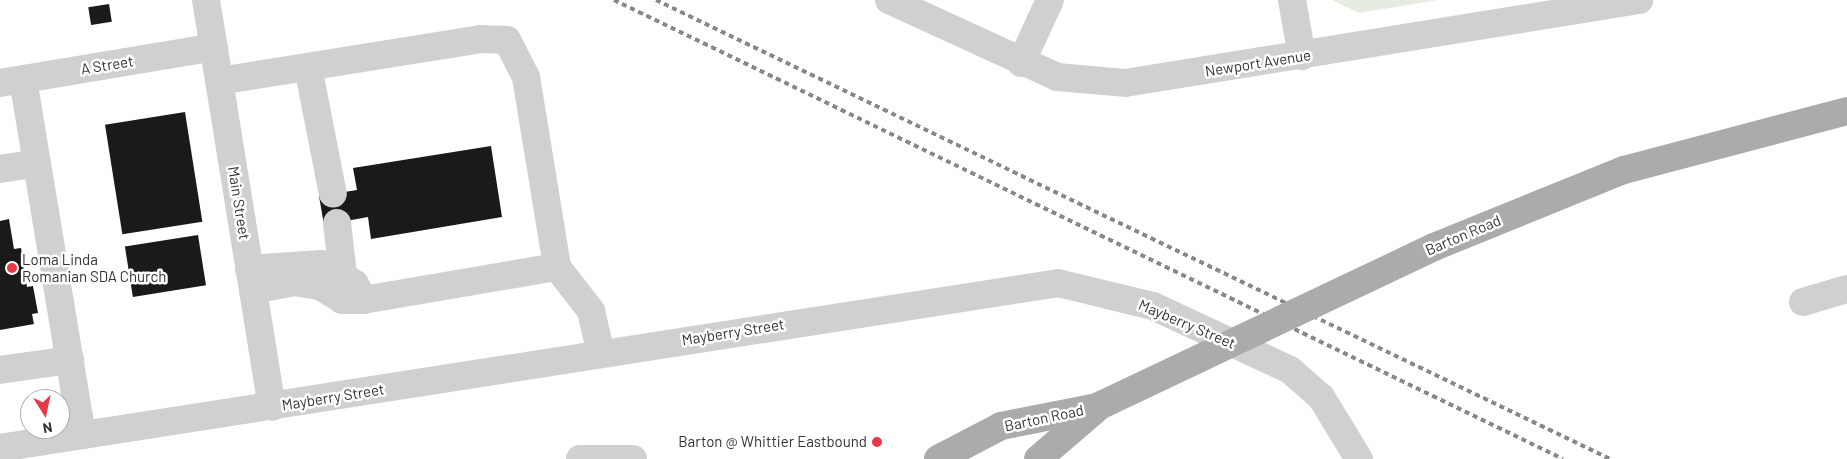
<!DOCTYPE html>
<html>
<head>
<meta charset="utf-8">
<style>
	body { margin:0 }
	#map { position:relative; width:1847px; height:459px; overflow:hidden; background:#fff; font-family:Barlow,sans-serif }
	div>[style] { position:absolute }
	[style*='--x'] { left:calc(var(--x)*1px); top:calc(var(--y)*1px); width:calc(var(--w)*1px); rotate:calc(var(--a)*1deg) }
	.green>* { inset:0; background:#e6ecdf }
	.building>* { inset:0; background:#1a1a1a; transform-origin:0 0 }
	.minor>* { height:28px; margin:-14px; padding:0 14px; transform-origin:14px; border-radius:14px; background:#d0d0d0 }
	.major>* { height:28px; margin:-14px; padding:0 14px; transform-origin:14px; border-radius:14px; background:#ababab }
	.rail>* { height:4px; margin-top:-2px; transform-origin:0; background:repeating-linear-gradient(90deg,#888 0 5px,transparent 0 9px) }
	.major-bridge>* { height:28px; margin:-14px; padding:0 14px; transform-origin:14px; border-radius:14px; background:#ababab }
	.dots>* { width:14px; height:14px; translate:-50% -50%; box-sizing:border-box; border:2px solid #fff; border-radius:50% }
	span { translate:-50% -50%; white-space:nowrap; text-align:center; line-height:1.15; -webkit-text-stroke:5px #fff; paint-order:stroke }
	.street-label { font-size:15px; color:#333 }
	.poi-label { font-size:15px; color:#333 }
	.left { translate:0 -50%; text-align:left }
	.right { translate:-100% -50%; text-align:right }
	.north { position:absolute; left:20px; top:389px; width:50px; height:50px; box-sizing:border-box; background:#fff; border:1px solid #adadad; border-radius:50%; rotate:170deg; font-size:14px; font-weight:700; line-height:20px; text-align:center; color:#333 }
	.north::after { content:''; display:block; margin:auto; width:18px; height:22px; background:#e63946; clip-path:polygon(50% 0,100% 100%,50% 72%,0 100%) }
</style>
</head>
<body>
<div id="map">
	<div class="green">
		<i style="clip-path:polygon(1332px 0,1438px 0,1359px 13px)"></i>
	</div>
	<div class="building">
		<i style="left:109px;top:4px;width:18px;height:21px;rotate:81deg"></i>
		<i style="left:185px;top:112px;width:111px;height:81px;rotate:81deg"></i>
		<i style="clip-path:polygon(491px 146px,502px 217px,371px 239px,368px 217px,324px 225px,319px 196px,357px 190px,353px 168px)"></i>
		<i style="clip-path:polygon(9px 219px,14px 249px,21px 248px,27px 287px,33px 286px,38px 313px,32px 314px,34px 324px,0 330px,0 221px)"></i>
		<i style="left:198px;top:235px;width:51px;height:74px;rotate:81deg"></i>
	</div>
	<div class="minor">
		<i style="--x:206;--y:0;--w:412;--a:80.8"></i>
		<i style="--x:889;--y:0;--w:185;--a:24.6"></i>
		<i style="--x:1057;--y:77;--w:68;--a:5"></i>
		<i style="--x:1125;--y:83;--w:521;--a:-9.17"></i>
		<i style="--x:1292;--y:0;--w:57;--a:79.9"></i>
		<i style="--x:1021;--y:63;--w:69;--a:-65.3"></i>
		<i style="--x:308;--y:67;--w:129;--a:78.9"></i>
		<i style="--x:23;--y:79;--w:361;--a:80.6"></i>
		<i style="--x:219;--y:81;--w:265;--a:-9.1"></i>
		<i style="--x:481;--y:39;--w:26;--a:2"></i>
		<i style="--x:507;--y:40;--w:42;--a:62.8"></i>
		<i style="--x:526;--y:77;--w:193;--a:80.7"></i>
		<i style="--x:557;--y:267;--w:56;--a:52.3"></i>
		<i style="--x:591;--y:311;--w:44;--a:76.9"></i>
		<i style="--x:0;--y:83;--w:217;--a:-9.5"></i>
		<i style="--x:0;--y:169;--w:37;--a:-9"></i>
		<i style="--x:337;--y:223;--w:51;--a:83.3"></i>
		<i style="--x:249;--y:269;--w:72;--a:-4"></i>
		<i style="--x:321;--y:264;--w:39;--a:30"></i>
		<i style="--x:355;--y:284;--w:18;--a:63"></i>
		<i style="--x:253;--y:290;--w:42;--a:-11"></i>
		<i style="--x:294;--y:282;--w:26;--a:9"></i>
		<i style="--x:320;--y:286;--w:26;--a:32"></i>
		<i style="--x:342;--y:300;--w:21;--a:0"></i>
		<i style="--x:363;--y:300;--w:197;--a:-9.7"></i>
		<i style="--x:1803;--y:302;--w:46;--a:-16.5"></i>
		<i style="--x:0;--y:370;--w:71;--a:-8.1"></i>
		<i style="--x:0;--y:448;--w:1071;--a:-8.86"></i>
		<i style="--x:1058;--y:283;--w:98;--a:13.6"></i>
		<i style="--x:1153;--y:306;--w:151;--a:25"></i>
		<i style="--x:1290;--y:370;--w:41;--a:41.1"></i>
		<i style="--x:1321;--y:397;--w:73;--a:58.5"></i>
		<i style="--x:580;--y:459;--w:53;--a:0"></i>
	</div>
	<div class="major">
		<i style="--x:1434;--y:247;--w:205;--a:-22.1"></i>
		<i style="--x:1624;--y:170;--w:231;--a:-14.8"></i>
		<i style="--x:938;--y:459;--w:71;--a:-27.6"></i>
		<i style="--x:1001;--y:426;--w:98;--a:-11.2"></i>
		<i style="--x:1038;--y:459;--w:78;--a:-40.8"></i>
	</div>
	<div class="rail">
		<i style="--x:614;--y:0;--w:1054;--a:25.81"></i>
		<i style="--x:656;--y:0;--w:1059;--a:25.69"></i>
	</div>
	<div class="major-bridge">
		<i style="--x:1097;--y:407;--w:373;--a:-25.4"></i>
	</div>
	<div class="dots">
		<i style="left:12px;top:268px;background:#e63946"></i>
		<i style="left:877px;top:442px;background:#e63946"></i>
	</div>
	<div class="street-label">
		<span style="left:1258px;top:63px;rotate:-9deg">Newport Avenue</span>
		<span style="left:107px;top:65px;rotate:-9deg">A Street</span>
		<span style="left:239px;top:203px;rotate:81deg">Main Street</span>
		<span style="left:1463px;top:235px;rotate:-23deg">Barton Road</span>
		<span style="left:1187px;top:324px;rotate:23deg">Mayberry Street</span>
		<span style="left:733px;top:332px;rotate:-9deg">Mayberry Street</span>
		<span style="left:333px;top:397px;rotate:-9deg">Mayberry Street</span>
		<span style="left:1044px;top:418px;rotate:-12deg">Barton Road</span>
	</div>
	<div class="poi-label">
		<span class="left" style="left:22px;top:268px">Loma Linda<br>Romanian SDA Church</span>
		<span class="right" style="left:867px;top:442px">Barton @ Whittier Eastbound</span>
	</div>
	<div class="north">N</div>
</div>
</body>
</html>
